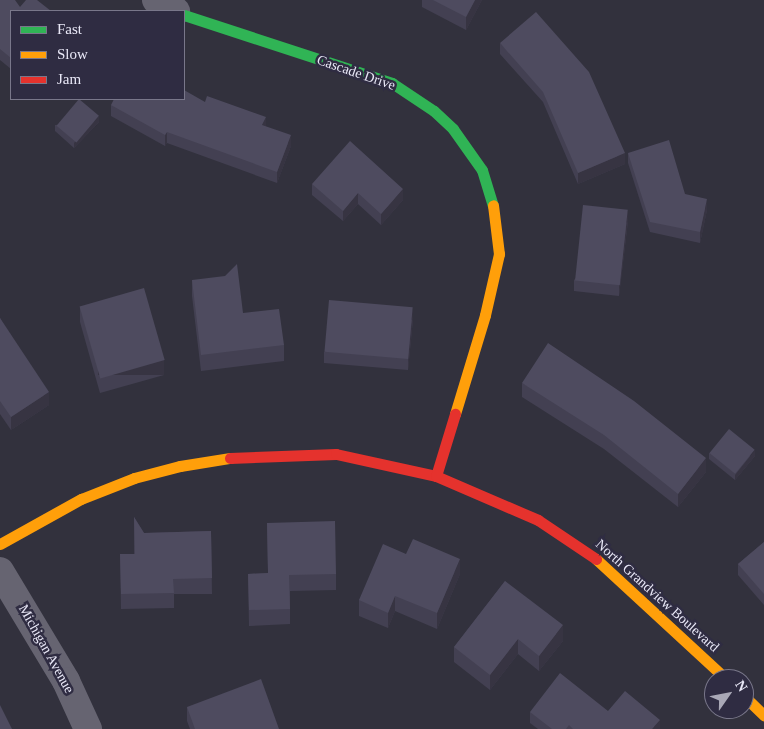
<!DOCTYPE html>
<html>
<head>
<meta charset="utf-8">
<style>
	body { margin:0 }
	#map { position:relative; width:764px; height:729px; overflow:hidden; background:#32313d; font-family:"Times New Roman",serif }
	div>[style] { position:absolute }
	[style*='--x'] { left:calc(var(--x)*1px); top:calc(var(--y)*1px); width:calc(var(--w)*1px); rotate:calc(var(--a)*1deg) }
	.street>* { height:28px; margin:-14px; padding:0 14px; transform-origin:14px; border-radius:14px; background:#666471 }
	.fast>* { height:11px; margin:-5.5px; padding:0 5.5px; transform-origin:5.5px; border-radius:5.5px; background:#30b455 }
	.slow>* { height:11px; margin:-5.5px; padding:0 5.5px; transform-origin:5.5px; border-radius:5.5px; background:#ff9f0a }
	.jam>* { height:11px; margin:-5.5px; padding:0 5.5px; transform-origin:5.5px; border-radius:5.5px; background:#e5322d }
	.wall>* { inset:0; background:#434052 }
	.shaded-wall>* { inset:0; background:#373442; transform-origin:0 0 }
	.building>* { inset:0; background:#4e4b5f; transform-origin:0 0 }
	span { translate:-50% -50%; white-space:nowrap; text-align:center; line-height:1.15; -webkit-text-stroke:5px #2f2c42; paint-order:stroke }
	.street-label { font-size:14px; color:#e9e8f7 }
	.legend { position:absolute; left:10px; top:10px; width:175px; height:90px; box-sizing:border-box; background:#2f2c42; border:1px solid #79778a; margin:0; padding:6px 9px; list-style:none; font-size:15px; color:#e9e8f7 }
	.legend li { display:flex; align-items:center; gap:10px; height:25px }
	.legend b { width:25px; border:1px solid #79778a }
	.north { position:absolute; left:704px; top:669px; width:50px; height:50px; box-sizing:border-box; background:#2f2c42; border:1px solid #79778a; border-radius:50%; rotate:57deg; font-size:14px; font-weight:700; line-height:20px; text-align:center; color:#e9e8f7 }
	.north::after { content:''; display:block; margin:auto; width:18px; height:22px; background:#a9a8b6; clip-path:polygon(50% 0,100% 100%,50% 72%,0 100%) }
</style>
</head>
<body>
<div id="map">
	<div class="street">
		<i style="--x:156;--y:0;--w:23;--a:29"></i>
		<i style="--x:0;--y:571;--w:128;--a:59"></i>
		<i style="--x:66;--y:681;--w:53;--a:65.4"></i>
	</div>
	<div class="fast">
		<i style="--x:184;--y:15;--w:219;--a:18.1"></i>
		<i style="--x:392;--y:83;--w:50;--a:33.7"></i>
		<i style="--x:434;--y:111;--w:26;--a:43"></i>
		<i style="--x:453;--y:129;--w:50;--a:54.7"></i>
		<i style="--x:482;--y:170;--w:37;--a:73"></i>
	</div>
	<div class="slow">
		<i style="--x:455;--y:414;--w:103;--a:-73.1"></i>
		<i style="--x:485;--y:315;--w:63;--a:-77.1"></i>
		<i style="--x:499;--y:254;--w:49;--a:-97"></i>
		<i style="--x:0;--y:544;--w:93;--a:-29.1"></i>
		<i style="--x:81;--y:499;--w:57;--a:-21.6"></i>
		<i style="--x:134;--y:478;--w:48;--a:-14.6"></i>
		<i style="--x:180;--y:466;--w:51;--a:-9.1"></i>
		<i style="--x:596;--y:559;--w:177;--a:42.7"></i>
		<i style="--x:744;--y:696;--w:28;--a:44"></i>
	</div>
	<div class="jam">
		<i style="--x:230;--y:458;--w:106;--a:-2.2"></i>
		<i style="--x:336;--y:454;--w:102;--a:12.4"></i>
		<i style="--x:436;--y:476;--w:111;--a:23.3"></i>
		<i style="--x:538;--y:520;--w:70;--a:33.9"></i>
		<i style="--x:436;--y:476;--w:65;--a:-73"></i>
	</div>
	<div class="wall">
		<i style="clip-path:polygon(0 0,20px 7px,37px 0,11px 11px,11px 69px,0 60px)"></i>
		<i style="clip-path:polygon(422px 0,482px 0,466px 30px,422px 7px)"></i>
		<i style="clip-path:polygon(500px 43px,625px 164px,578px 184px,543px 102px,500px 54px)"></i>
		<i style="clip-path:polygon(205px 102px,266px 127px,291px 146px,277px 183px,167px 143px,165px 146px,111px 116px,111px 105px)"></i>
		<i style="clip-path:polygon(99px 122px,74px 148px,55px 131px,55px 125px)"></i>
		<i style="clip-path:polygon(628px 153px,707px 210px,700px 243px,650px 232px,628px 163px)"></i>
		<i style="clip-path:polygon(312px 184px,403px 200px,381px 225px,358px 204px,343px 221px,312px 195px)"></i>
		<i style="clip-path:polygon(628px 221px,619px 296px,574px 291px,574px 280px)"></i>
		<i style="clip-path:polygon(192px 280px,243px 313px,284px 345px,284px 361px,201px 371px,192px 296px)"></i>
		<i style="clip-path:polygon(80px 307px,164px 375px,100px 393px,80px 322px)"></i>
		<i style="clip-path:polygon(0 318px,49px 405px,11px 430px,0 414px)"></i>
		<i style="clip-path:polygon(413px 319px,408px 370px,324px 363px,324px 352px)"></i>
		<i style="clip-path:polygon(522px 383px,706px 472px,678px 507px,604px 449px,522px 397px)"></i>
		<i style="clip-path:polygon(709px 453px,755px 456px,735px 480px,709px 459px)"></i>
		<i style="clip-path:polygon(134px 517px,144px 533px,211px 531px,212px 594px,174px 594px,174px 608px,121px 609px,120px 554px,134px 554px)"></i>
		<i style="clip-path:polygon(267px 523px,336px 574px,336px 590px,290px 591px,290px 624px,249px 626px,248px 574px,268px 573px)"></i>
		<i style="clip-path:polygon(764px 542px,764px 605px,738px 575px,738px 564px)"></i>
		<i style="clip-path:polygon(406px 554px,460px 574px,437px 629px,395px 611px,388px 628px,359px 616px,359px 600px)"></i>
		<i style="clip-path:polygon(505px 581px,563px 641px,539px 671px,518px 654px,490px 690px,454px 662px,454px 647px)"></i>
		<i style="clip-path:polygon(187px 707px,279px 729px,190px 729px,187px 721px)"></i>
		<i style="clip-path:polygon(608px 711px,660px 729px,538px 729px,530px 723px,530px 712px)"></i>
	</div>
	<div class="shaded-wall">
		<i style="clip-path:polygon(475px 0,482px 0,466px 30px,466px 17px)"></i>
		<i style="clip-path:polygon(99px 116px,99px 122px,74px 148px,74px 143px)"></i>
		<i style="clip-path:polygon(266px 117px,266px 128px,262px 125px)"></i>
		<i style="clip-path:polygon(167px 132px,167px 143px,165px 146px,165px 135px)"></i>
		<i style="clip-path:polygon(291px 135px,291px 146px,277px 183px,277px 172px)"></i>
		<i style="clip-path:polygon(625px 153px,625px 164px,578px 184px,578px 173px)"></i>
		<i style="clip-path:polygon(403px 189px,403px 200px,381px 225px,381px 214px)"></i>
		<i style="clip-path:polygon(358px 193px,358px 204px,343px 221px,343px 211px)"></i>
		<i style="clip-path:polygon(707px 199px,707px 210px,700px 243px,700px 232px)"></i>
		<i style="clip-path:polygon(628px 210px,628px 221px,619px 296px,619px 285px)"></i>
		<i style="clip-path:polygon(413px 308px,413px 319px,408px 370px,408px 359px)"></i>
		<i style="left:164px;top:360px;width:15px;height:66px;rotate:90deg"></i>
		<i style="clip-path:polygon(49px 392px,49px 405px,11px 430px,11px 417px)"></i>
		<i style="clip-path:polygon(755px 450px,755px 456px,735px 480px,735px 475px)"></i>
		<i style="clip-path:polygon(706px 458px,706px 472px,678px 507px,678px 494px)"></i>
		<i style="clip-path:polygon(460px 559px,460px 574px,437px 629px,437px 613px)"></i>
		<i style="clip-path:polygon(395px 596px,395px 611px,388px 628px,388px 613px)"></i>
		<i style="clip-path:polygon(563px 625px,563px 641px,539px 671px,539px 656px)"></i>
		<i style="clip-path:polygon(518px 639px,518px 654px,490px 690px,490px 675px)"></i>
		<i style="clip-path:polygon(660px 720px,660px 729px,652px 729px)"></i>
	</div>
	<div class="building">
		<i style="clip-path:polygon(0 0,15px 0,20px 7px,26px 0,37px 0,51px 11px,11px 11px,11px 58px,0 49px)"></i>
		<i style="clip-path:polygon(433px 0,475px 0,466px 17px)"></i>
		<i style="clip-path:polygon(536px 12px,589px 72px,625px 153px,578px 173px,543px 92px,500px 43px)"></i>
		<i style="clip-path:polygon(184px 90px,205px 102px,207px 96px,266px 117px,262px 125px,291px 135px,277px 172px,167px 132px,165px 135px,111px 105px,114px 99px,184px 99px)"></i>
		<i style="left:79px;top:99px;width:26px;height:35px;rotate:40deg"></i>
		<i style="clip-path:polygon(669px 140px,685px 194px,707px 199px,700px 232px,650px 222px,628px 153px)"></i>
		<i style="clip-path:polygon(350px 141px,403px 189px,381px 214px,358px 193px,343px 211px,312px 184px)"></i>
		<i style="left:583px;top:205px;width:45px;height:76px;rotate:6deg"></i>
		<i style="clip-path:polygon(237px 264px,243px 313px,279px 309px,284px 345px,201px 355px,192px 280px,225px 276px)"></i>
		<i style="left:144px;top:288px;width:75px;height:67px;rotate:74deg"></i>
		<i style="left:329px;top:300px;width:84px;height:52px;rotate:5deg"></i>
		<i style="clip-path:polygon(0 318px,49px 392px,11px 417px,0 401px)"></i>
		<i style="clip-path:polygon(548px 343px,634px 401px,706px 458px,678px 494px,604px 435px,522px 383px)"></i>
		<i style="left:729px;top:429px;width:33px;height:31px;rotate:39deg"></i>
		<i style="clip-path:polygon(134px 517px,144px 533px,211px 531px,212px 578px,173px 579px,174px 593px,121px 594px,120px 554px,135px 554px)"></i>
		<i style="clip-path:polygon(335px 521px,336px 574px,289px 575px,290px 609px,249px 610px,248px 574px,268px 573px,267px 523px)"></i>
		<i style="clip-path:polygon(413px 539px,460px 559px,437px 613px,395px 596px,388px 613px,359px 600px,383px 544px,406px 554px)"></i>
		<i style="clip-path:polygon(764px 542px,764px 594px,738px 564px)"></i>
		<i style="clip-path:polygon(505px 581px,563px 625px,539px 656px,518px 639px,490px 675px,454px 647px)"></i>
		<i style="clip-path:polygon(560px 673px,608px 711px,625px 691px,660px 720px,652px 729px,573px 729px,569px 725px,566px 729px,552px 729px,530px 712px)"></i>
		<i style="clip-path:polygon(261px 679px,279px 729px,195px 729px,187px 707px)"></i>
		<i style="clip-path:polygon(0 705px,12px 729px,0 729px)"></i>
	</div>
	<div class="street-label">
		<span style="left:356px;top:73px;rotate:19deg">Cascade Drive</span>
		<span style="left:657px;top:596px;rotate:42deg">North Grandview Boulevard</span>
		<span style="left:46px;top:649px;rotate:61deg">Michigan Avenue</span>
	</div>
	<ul class="legend">
	<li><b style="height:6px;background:#30b455"></b>Fast</li>
	<li><b style="height:6px;background:#ff9f0a"></b>Slow</li>
	<li><b style="height:6px;background:#e5322d"></b>Jam</li>
	</ul>
	<div class="north">N</div>
</div>
</body>
</html>
